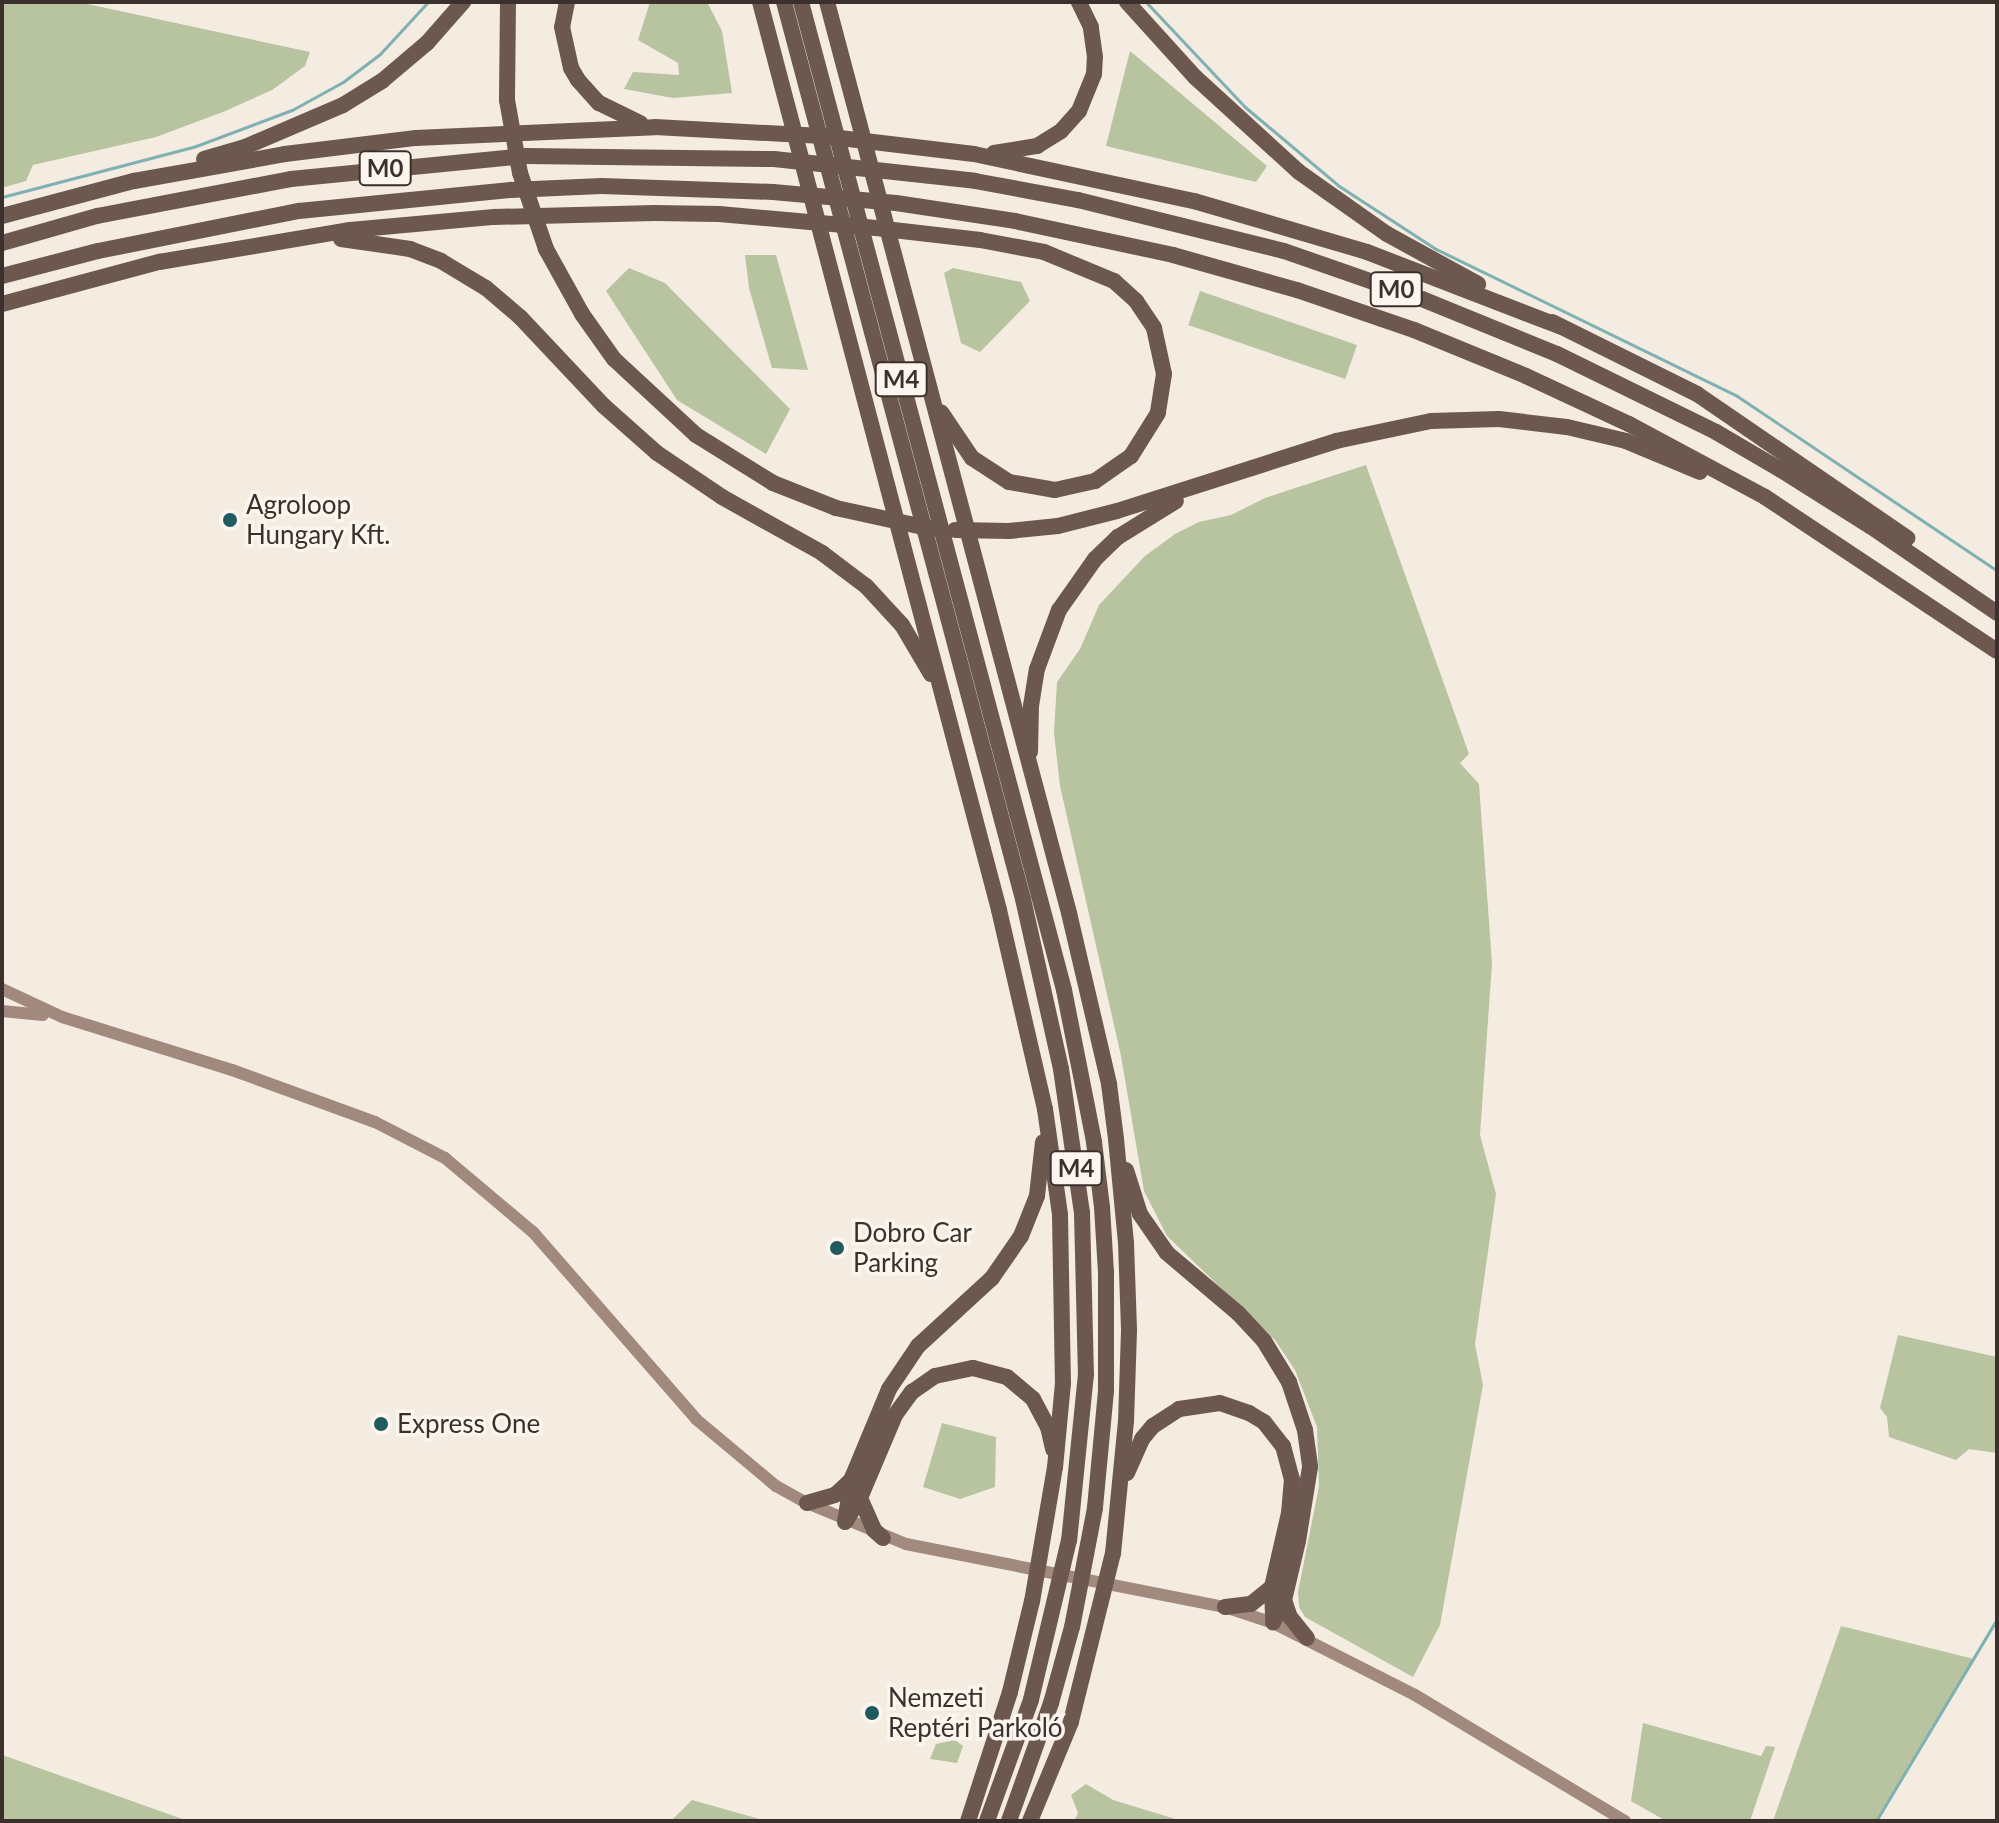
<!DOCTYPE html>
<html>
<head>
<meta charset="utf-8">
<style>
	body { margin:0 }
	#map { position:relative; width:1999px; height:1823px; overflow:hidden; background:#f4ebe1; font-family:Lato,sans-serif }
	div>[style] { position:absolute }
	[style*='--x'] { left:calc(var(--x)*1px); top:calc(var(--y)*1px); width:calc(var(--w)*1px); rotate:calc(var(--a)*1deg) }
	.green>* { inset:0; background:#b8c4a0; transform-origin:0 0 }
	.stream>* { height:3px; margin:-1.5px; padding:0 1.5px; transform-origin:1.5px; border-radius:1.5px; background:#7fb0b2 }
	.secondary>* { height:12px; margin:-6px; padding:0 6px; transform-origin:6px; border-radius:6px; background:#a18a7d }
	.trunk>* { height:16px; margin:-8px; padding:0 8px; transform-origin:8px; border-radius:8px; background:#6c584f }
	.dots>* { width:22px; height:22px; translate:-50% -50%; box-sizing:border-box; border:4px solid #fbf5ee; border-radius:50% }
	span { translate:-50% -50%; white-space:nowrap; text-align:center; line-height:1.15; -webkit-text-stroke:7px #fbf5ee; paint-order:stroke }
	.shield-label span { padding:2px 6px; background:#fbf5ee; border:2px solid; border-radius:6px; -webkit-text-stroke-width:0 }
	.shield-label { font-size:24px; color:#3b302b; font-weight:700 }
	.poi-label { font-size:26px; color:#3b302b }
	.left { translate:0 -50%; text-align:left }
	.frame { position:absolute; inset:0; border:4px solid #3b302b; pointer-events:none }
</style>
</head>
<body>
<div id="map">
	<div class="green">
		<i style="clip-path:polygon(2px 2px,78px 2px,310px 52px,305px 66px,272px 90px,223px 112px,156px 137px,33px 165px,26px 181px,2px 188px)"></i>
		<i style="clip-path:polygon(650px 2px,707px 2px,722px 31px,732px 93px,673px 98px,624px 89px,633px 72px,679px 75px,678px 63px,638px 40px)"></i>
		<i style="clip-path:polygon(1130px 51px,1267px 166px,1256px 182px,1106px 146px)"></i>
		<i style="clip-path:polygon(745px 255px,776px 255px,808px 370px,772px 368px,749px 288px)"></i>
		<i style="clip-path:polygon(629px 268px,665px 283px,790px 409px,766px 454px,677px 400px,606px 291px)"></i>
		<i style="clip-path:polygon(953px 268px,1021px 282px,1030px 301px,980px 352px,961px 343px,944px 273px)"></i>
		<i style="left:1200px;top:291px;width:166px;height:36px;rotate:19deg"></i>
		<i style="clip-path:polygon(1366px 465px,1469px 754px,1460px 763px,1479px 784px,1492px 963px,1480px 1135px,1496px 1194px,1475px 1344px,1483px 1385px,1440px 1625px,1413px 1677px,1305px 1617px,1299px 1607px,1298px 1592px,1319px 1486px,1317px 1427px,1295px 1370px,1275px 1340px,1167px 1236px,1144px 1191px,1121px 1056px,1060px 786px,1054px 733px,1057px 682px,1080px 649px,1099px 605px,1145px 556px,1175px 534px,1199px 522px,1231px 515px,1265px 498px)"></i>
		<i style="clip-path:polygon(1898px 1335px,1997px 1357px,1997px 1453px,1969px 1449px,1956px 1460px,1889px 1437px,1887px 1417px,1880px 1408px)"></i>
		<i style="clip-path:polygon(942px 1423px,996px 1437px,995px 1487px,960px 1499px,923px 1487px)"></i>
		<i style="clip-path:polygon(1841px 1626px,1974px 1659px,1876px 1821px,1773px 1821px)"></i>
		<i style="clip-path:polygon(1643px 1723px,1761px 1756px,1766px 1746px,1775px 1747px,1750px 1821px,1666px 1821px,1631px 1801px)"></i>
		<i style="clip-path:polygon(955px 1740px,963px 1746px,957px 1763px,930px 1759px,936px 1744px)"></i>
		<i style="clip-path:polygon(2px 1755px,8px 1757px,188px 1821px,2px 1821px)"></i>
		<i style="clip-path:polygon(1086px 1784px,1113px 1800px,1182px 1821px,1074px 1821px,1078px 1813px,1071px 1795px)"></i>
		<i style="clip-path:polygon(692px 1800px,767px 1821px,671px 1821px)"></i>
	</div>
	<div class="stream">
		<i style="--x:1146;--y:2;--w:144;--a:46.7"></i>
		<i style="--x:1245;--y:107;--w:123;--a:40"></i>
		<i style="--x:1339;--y:186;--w:116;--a:33"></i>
		<i style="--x:1436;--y:249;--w:335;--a:26"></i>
		<i style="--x:1737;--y:396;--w:313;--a:33.9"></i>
		<i style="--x:2;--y:197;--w:201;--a:-14.7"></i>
		<i style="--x:196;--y:146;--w:103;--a:-20.6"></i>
		<i style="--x:292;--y:110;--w:58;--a:-28.8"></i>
		<i style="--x:343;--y:82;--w:46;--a:-37.1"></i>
		<i style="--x:380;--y:54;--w:71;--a:-47.3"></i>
		<i style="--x:1876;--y:1821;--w:235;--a:-59.1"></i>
	</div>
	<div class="secondary">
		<i style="--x:2;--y:989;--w:66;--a:25"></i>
		<i style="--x:62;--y:1017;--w:178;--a:17.3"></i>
		<i style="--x:232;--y:1070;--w:152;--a:20"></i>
		<i style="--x:375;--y:1122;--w:79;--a:27.2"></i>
		<i style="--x:445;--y:1158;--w:115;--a:40.1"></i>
		<i style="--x:533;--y:1232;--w:249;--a:48.9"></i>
		<i style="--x:697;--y:1420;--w:103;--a:39.9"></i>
		<i style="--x:776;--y:1486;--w:35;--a:29"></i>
		<i style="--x:807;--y:1503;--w:107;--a:22.5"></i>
		<i style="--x:906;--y:1544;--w:325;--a:11.2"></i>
		<i style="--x:1225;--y:1607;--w:51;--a:18.4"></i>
		<i style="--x:1273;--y:1623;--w:159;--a:26.9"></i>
		<i style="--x:1415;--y:1695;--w:245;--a:31"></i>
		<i style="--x:2;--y:1011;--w:41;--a:5.6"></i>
	</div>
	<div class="trunk">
		<i style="--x:508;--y:2;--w:98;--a:90.6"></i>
		<i style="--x:507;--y:100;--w:74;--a:79.9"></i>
		<i style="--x:520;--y:173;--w:80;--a:71.1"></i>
		<i style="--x:546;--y:249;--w:74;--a:61"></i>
		<i style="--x:582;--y:314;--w:55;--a:54.6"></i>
		<i style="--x:614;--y:359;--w:112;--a:42.8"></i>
		<i style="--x:696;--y:435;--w:91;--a:31.9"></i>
		<i style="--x:773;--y:483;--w:68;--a:21.6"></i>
		<i style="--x:836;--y:508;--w:98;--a:12.3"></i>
		<i style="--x:567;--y:2;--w:25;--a:101"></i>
		<i style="--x:562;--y:27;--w:42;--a:77.6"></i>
		<i style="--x:571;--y:68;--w:14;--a:60"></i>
		<i style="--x:578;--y:80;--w:31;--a:48"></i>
		<i style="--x:599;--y:103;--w:46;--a:26"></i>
		<i style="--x:760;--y:2;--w:939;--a:75.25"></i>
		<i style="--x:999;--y:910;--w:204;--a:77"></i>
		<i style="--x:1045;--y:1109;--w:107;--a:81.9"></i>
		<i style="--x:1060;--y:1215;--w:168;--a:89"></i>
		<i style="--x:1063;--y:1383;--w:84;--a:95.4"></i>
		<i style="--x:1055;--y:1467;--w:136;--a:99.7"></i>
		<i style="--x:1032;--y:1601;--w:94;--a:103.6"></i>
		<i style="--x:1010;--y:1692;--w:136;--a:108"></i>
		<i style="--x:784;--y:2;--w:928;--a:75.08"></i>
		<i style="--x:1023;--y:899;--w:174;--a:77.4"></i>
		<i style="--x:1061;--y:1069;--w:146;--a:81.7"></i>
		<i style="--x:1082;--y:1213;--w:161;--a:88.6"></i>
		<i style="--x:1086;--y:1374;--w:167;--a:95.8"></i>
		<i style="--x:1069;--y:1540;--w:164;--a:103.4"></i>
		<i style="--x:1031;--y:1700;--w:129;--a:110"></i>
		<i style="--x:801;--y:2;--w:1022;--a:75.09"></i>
		<i style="--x:1064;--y:990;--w:155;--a:78.8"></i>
		<i style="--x:1094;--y:1142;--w:65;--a:83"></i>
		<i style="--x:1102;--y:1207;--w:65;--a:86.5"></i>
		<i style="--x:1106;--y:1272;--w:119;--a:90"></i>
		<i style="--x:1106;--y:1391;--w:118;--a:95.4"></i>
		<i style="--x:1095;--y:1508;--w:121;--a:100.9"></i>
		<i style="--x:1072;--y:1627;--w:79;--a:105.4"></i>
		<i style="--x:1051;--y:1703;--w:125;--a:109.6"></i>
		<i style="--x:827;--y:2;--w:943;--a:75.12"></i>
		<i style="--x:1069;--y:913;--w:176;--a:76.8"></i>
		<i style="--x:1109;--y:1084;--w:55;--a:82.7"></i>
		<i style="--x:1116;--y:1139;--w:104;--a:84.5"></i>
		<i style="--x:1126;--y:1243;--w:88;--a:88"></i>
		<i style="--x:1129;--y:1331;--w:90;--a:91.9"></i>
		<i style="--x:1126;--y:1421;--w:133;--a:95.6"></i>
		<i style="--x:1113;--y:1553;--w:174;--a:104"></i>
		<i style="--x:1071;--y:1722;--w:107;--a:112.5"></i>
		<i style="--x:1127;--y:2;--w:101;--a:47.8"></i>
		<i style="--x:1195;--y:77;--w:141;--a:42.4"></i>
		<i style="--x:1299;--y:172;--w:108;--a:35.2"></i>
		<i style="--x:1387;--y:234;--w:104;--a:28.8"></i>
		<i style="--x:994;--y:153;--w:44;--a:-9.2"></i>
		<i style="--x:1037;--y:146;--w:28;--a:-32"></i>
		<i style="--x:1061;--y:131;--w:27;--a:-48"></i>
		<i style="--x:1079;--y:111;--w:40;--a:-68"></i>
		<i style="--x:1094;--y:74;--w:17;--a:-87"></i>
		<i style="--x:1095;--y:57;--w:30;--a:-98"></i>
		<i style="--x:1091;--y:27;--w:28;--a:-116"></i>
		<i style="--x:204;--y:159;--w:43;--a:-16.3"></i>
		<i style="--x:245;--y:147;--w:107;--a:-23.2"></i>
		<i style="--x:343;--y:105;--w:46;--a:-31.6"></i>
		<i style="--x:382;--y:81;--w:59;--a:-40.2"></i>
		<i style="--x:427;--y:43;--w:55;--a:-48.7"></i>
		<i style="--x:2;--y:216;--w:137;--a:-14.9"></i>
		<i style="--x:134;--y:181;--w:153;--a:-10.1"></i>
		<i style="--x:285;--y:154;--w:132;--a:-7"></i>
		<i style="--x:416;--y:138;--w:239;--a:-2.6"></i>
		<i style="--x:655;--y:127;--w:168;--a:3.1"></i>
		<i style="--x:823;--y:136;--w:152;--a:6.8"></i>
		<i style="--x:974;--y:154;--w:225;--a:12.1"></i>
		<i style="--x:1194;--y:201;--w:180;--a:16.4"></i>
		<i style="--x:1367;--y:252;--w:206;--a:21.1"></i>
		<i style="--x:341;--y:239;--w:70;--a:8.2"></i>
		<i style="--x:410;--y:249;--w:33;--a:21"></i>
		<i style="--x:441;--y:261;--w:52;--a:31"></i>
		<i style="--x:486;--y:288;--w:45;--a:40.5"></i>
		<i style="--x:520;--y:317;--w:122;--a:46.7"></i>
		<i style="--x:604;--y:406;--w:71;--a:41.6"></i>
		<i style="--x:657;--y:453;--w:78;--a:34.1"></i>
		<i style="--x:722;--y:497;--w:115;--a:29.2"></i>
		<i style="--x:822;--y:553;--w:55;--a:36.9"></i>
		<i style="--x:866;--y:586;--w:53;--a:47.3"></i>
		<i style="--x:902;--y:625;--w:57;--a:59.4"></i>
		<i style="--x:2;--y:243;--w:99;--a:-15.9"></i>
		<i style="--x:97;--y:216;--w:197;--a:-10.8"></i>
		<i style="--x:291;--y:179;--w:236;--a:-5.6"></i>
		<i style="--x:526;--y:156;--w:248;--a:0.7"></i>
		<i style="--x:774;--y:159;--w:202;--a:6.2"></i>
		<i style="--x:975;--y:181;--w:105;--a:10.5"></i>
		<i style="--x:1078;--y:200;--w:212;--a:13.9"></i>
		<i style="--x:1284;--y:251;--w:146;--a:19.2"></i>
		<i style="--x:1422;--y:299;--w:146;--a:22.2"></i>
		<i style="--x:1557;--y:354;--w:177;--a:26.1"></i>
		<i style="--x:1716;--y:432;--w:75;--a:30.3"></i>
		<i style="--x:1781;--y:470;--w:105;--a:32.2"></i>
		<i style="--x:1870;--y:526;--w:154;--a:34.4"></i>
		<i style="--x:2;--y:276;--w:99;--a:-14.6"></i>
		<i style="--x:98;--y:251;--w:205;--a:-11.3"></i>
		<i style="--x:299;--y:211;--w:213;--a:-5.7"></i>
		<i style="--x:511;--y:190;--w:91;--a:-2.5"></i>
		<i style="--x:602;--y:186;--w:171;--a:2"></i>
		<i style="--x:773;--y:192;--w:123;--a:5.1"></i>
		<i style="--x:896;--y:203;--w:120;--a:8.6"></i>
		<i style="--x:1015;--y:221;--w:162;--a:12.1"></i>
		<i style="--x:1173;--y:255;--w:129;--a:15.8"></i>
		<i style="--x:1297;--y:290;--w:124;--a:18.9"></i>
		<i style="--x:1414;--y:330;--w:121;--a:22.3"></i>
		<i style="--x:1526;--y:376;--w:114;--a:25"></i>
		<i style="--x:1629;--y:424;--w:154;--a:28.2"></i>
		<i style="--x:1765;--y:497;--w:278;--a:33.6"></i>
		<i style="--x:2;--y:304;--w:163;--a:-15"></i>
		<i style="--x:159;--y:262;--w:194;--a:-9.5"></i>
		<i style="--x:350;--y:230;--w:145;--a:-5.2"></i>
		<i style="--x:494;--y:217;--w:160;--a:-1.4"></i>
		<i style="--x:654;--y:213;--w:65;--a:0.9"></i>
		<i style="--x:719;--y:214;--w:158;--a:5.1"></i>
		<i style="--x:876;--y:228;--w:105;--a:6.6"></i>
		<i style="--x:980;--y:240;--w:65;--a:10.6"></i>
		<i style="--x:1044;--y:252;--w:76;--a:22.5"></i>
		<i style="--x:1114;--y:281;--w:30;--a:42"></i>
		<i style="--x:1136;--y:301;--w:32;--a:56"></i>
		<i style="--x:1154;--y:328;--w:47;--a:77.7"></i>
		<i style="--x:1164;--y:374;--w:39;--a:99"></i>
		<i style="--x:1158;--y:413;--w:51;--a:122.1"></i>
		<i style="--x:1131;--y:456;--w:44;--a:145.2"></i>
		<i style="--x:1095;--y:481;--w:41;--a:167.3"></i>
		<i style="--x:1055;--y:490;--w:47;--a:-170.1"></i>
		<i style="--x:1009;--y:482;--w:44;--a:-147"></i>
		<i style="--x:972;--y:458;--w:55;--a:-124"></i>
		<i style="--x:1552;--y:322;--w:162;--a:26.4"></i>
		<i style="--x:1697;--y:394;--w:255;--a:34.4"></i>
		<i style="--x:955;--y:530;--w:54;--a:1.1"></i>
		<i style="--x:1009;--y:531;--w:49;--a:-5.8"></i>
		<i style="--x:1058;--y:526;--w:61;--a:-14.3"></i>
		<i style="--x:1117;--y:511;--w:230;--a:-17.7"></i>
		<i style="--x:1336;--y:441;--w:97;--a:-11.9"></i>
		<i style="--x:1431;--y:421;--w:68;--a:-1.7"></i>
		<i style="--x:1499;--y:419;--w:68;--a:6.7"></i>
		<i style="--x:1567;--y:427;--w:61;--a:13.3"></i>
		<i style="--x:1626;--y:441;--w:80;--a:22.7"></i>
		<i style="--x:1030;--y:752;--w:46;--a:-88.8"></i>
		<i style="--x:1031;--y:706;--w:37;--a:-81"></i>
		<i style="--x:1037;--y:669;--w:63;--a:-69.6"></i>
		<i style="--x:1059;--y:610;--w:62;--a:-54.8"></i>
		<i style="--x:1095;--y:559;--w:32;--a:-44"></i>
		<i style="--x:1118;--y:537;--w:68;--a:-31.8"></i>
		<i style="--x:1126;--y:1170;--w:46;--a:72.3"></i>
		<i style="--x:1140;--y:1214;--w:47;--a:55.3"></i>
		<i style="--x:1167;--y:1253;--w:93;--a:40.2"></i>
		<i style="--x:1238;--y:1313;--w:38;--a:47"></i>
		<i style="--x:1264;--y:1341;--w:48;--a:58.6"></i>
		<i style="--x:1289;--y:1382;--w:51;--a:71.6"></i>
		<i style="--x:1305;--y:1430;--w:37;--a:82"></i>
		<i style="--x:1310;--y:1467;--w:75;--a:99.2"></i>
		<i style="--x:1298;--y:1541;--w:61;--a:103.3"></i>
		<i style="--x:1284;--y:1600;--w:25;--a:116"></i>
		<i style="--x:1127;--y:1473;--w:37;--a:-66"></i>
		<i style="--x:1142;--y:1439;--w:17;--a:-50"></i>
		<i style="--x:1153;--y:1426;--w:31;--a:-33"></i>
		<i style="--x:1179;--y:1409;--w:41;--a:-8.3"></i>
		<i style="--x:1220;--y:1403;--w:31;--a:19"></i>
		<i style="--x:1249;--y:1413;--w:17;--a:31"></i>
		<i style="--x:1264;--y:1422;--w:31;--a:52"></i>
		<i style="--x:1283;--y:1446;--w:34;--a:75"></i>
		<i style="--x:1292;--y:1479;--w:34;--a:95"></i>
		<i style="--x:1289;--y:1513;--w:76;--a:102.9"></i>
		<i style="--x:1272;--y:1587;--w:30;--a:88"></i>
		<i style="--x:860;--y:1498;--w:35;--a:66"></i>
		<i style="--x:874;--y:1530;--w:12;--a:42"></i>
		<i style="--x:807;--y:1503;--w:29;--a:-16"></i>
		<i style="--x:835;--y:1495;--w:22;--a:-43"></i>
		<i style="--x:846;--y:1521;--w:27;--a:-59"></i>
		<i style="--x:860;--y:1498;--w:90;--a:-67.1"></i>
		<i style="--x:895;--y:1415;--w:29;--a:-54"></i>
		<i style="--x:912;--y:1392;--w:28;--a:-35"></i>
		<i style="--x:935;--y:1376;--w:39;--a:-12"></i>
		<i style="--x:973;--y:1368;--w:35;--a:15"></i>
		<i style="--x:1007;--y:1377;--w:34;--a:40"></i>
		<i style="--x:1033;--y:1399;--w:32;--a:62"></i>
		<i style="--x:1048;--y:1427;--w:23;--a:77"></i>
		<i style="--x:845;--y:1522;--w:45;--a:-81"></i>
		<i style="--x:852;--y:1478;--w:96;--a:-67.4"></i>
		<i style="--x:889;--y:1389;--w:52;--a:-56"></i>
		<i style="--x:918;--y:1346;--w:100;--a:-42.6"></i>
		<i style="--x:992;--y:1278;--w:51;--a:-55.4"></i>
		<i style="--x:1021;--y:1236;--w:43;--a:-68.2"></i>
		<i style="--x:1037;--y:1196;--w:54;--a:-83.7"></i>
		<i style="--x:1284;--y:1600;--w:18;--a:71"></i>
		<i style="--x:1290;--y:1617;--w:27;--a:51"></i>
		<i style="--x:1225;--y:1607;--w:26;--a:-7"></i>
		<i style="--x:1251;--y:1604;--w:27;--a:-39"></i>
	</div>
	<div class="dots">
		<i style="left:230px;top:520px;background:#1f5a5e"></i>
		<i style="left:837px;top:1248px;background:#1f5a5e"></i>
		<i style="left:381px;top:1424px;background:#1f5a5e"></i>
		<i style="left:872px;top:1713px;background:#1f5a5e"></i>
	</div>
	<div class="shield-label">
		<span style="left:385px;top:168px">M0</span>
		<span style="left:1396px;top:289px">M0</span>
		<span style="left:901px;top:379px">M4</span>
		<span style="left:1076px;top:1168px">M4</span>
	</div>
	<div class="poi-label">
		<span class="left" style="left:246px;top:520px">Agroloop<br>Hungary Kft.</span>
		<span class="left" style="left:853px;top:1248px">Dobro Car<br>Parking</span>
		<span class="left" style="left:397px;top:1424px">Express One</span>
		<span class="left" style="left:888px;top:1713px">Nemzeti<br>Reptéri Parkoló</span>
	</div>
	<div class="frame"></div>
</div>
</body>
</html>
